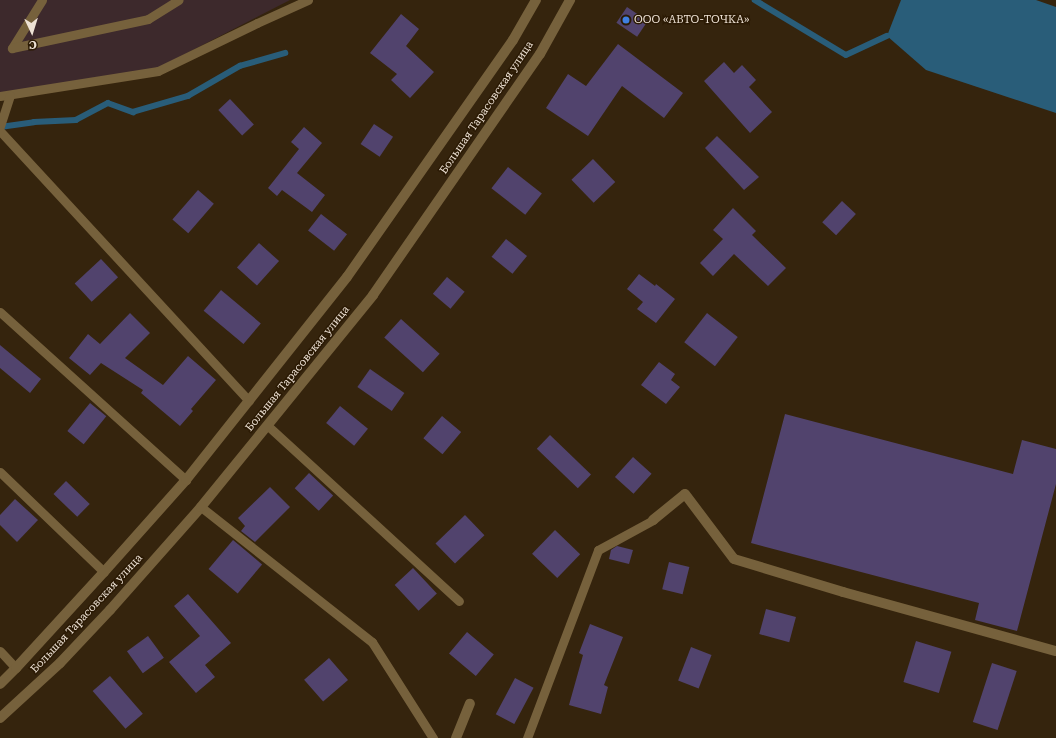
<!DOCTYPE html>
<html>
<head>
<meta charset="utf-8">
<style>
	body { margin:0 }
	#map { position:relative; width:1056px; height:738px; overflow:hidden; background:#35240d; font-family:"Roboto Serif",serif }
	div>[style] { position:absolute }
	[style*='--x'] { left:calc(var(--x)*1px); top:calc(var(--y)*1px); width:calc(var(--w)*1px); rotate:calc(var(--a)*1deg) }
	.commercial>* { inset:0; background:#3d292c }
	.water>* { inset:0; background:#295d79 }
	.stream>* { height:5.5px; margin:-2.75px; padding:0 2.75px; transform-origin:2.75px; border-radius:2.75px; background:#295d79 }
	.building>* { inset:0; background:#51436d; transform-origin:0 0 }
	.service>* { height:9px; margin:-4.5px; padding:0 4.5px; transform-origin:4.5px; border-radius:4.5px; background:#76613c }
	.minor>* { height:10px; margin:-5px; padding:0 5px; transform-origin:5px; border-radius:5px; background:#76613c }
	.tertiary>* { height:10px; margin:-5px; padding:0 5px; transform-origin:5px; border-radius:5px; background:#76613c }
	.dots>* { width:11px; height:11px; translate:-50% -50%; box-sizing:border-box; border:2px solid #2b1a04; border-radius:50% }
	span { translate:-50% -50%; white-space:nowrap; text-align:center; line-height:1.15; -webkit-text-stroke:3px #2b1a04; paint-order:stroke }
	.poi-label { font-size:11px; color:#ede1d4 }
	.left { translate:0 -50%; text-align:left }
	.street-label { font-size:11px; color:#ede1d4 }
	.north { position:absolute; left:12px; top:12px; width:40px; height:40px; -webkit-text-stroke:3px #2b1a04; paint-order:stroke; rotate:176deg; font-size:11px; font-weight:700; line-height:16px; text-align:center; color:#ede1d4 }
	.north::after { content:''; display:block; margin:auto; width:14px; height:18px; background:#ede1d4; clip-path:polygon(50% 0,100% 100%,50% 72%,0 100%) }
</style>
</head>
<body>
<div id="map">
	<div class="commercial">
		<i style="clip-path:polygon(0 0,290px 0,158px 68px,0 97px)"></i>
	</div>
	<div class="water">
		<i style="clip-path:polygon(901px 0,1036px 0,1056px 7px,1056px 113px,926px 70px,887px 36px)"></i>
	</div>
	<div class="stream">
		<i style="--x:755;--y:0;--w:106;--a:31.1"></i>
		<i style="--x:846;--y:55;--w:45;--a:-24.9"></i>
		<i style="--x:0;--y:127;--w:34;--a:-8"></i>
		<i style="--x:34;--y:122;--w:42;--a:-2.7"></i>
		<i style="--x:76;--y:120;--w:36;--a:-28"></i>
		<i style="--x:108;--y:103;--w:27;--a:20"></i>
		<i style="--x:133;--y:112;--w:57;--a:-16.2"></i>
		<i style="--x:188;--y:96;--w:60;--a:-30"></i>
		<i style="--x:240;--y:66;--w:47;--a:-16.1"></i>
	</div>
	<div class="building">
		<i style="left:627px;top:7px;width:25px;height:19px;rotate:34deg"></i>
		<i style="clip-path:polygon(401px 14px,419px 29px,406px 46px,434px 72px,410px 98px,391px 80px,397px 74px,370px 53px)"></i>
		<i style="clip-path:polygon(618px 44px,683px 93px,664px 118px,622px 86px,588px 136px,546px 108px,568px 74px,586px 86px)"></i>
		<i style="clip-path:polygon(724px 62px,734px 73px,742px 65px,756px 80px,749px 87px,772px 112px,750px 133px,704px 81px)"></i>
		<i style="left:230px;top:99px;width:35px;height:16px;rotate:47deg"></i>
		<i style="left:374px;top:124px;width:23px;height:24px;rotate:34deg"></i>
		<i style="clip-path:polygon(304px 127px,322px 143px,297px 173px,325px 195px,312px 212px,282px 190px,277px 196px,268px 188px,299px 149px,291px 142px)"></i>
		<i style="clip-path:polygon(717px 136px,759px 177px,744px 190px,705px 148px)"></i>
		<i style="left:593px;top:159px;width:32px;height:30px;rotate:46deg"></i>
		<i style="left:508px;top:167px;width:43px;height:27px;rotate:38deg"></i>
		<i style="left:198px;top:190px;width:21px;height:39px;rotate:41deg"></i>
		<i style="left:842px;top:201px;width:19px;height:29px;rotate:43deg"></i>
		<i style="clip-path:polygon(733px 208px,756px 231px,752px 235px,786px 268px,768px 286px,734px 254px,713px 276px,700px 263px,723px 239px,713px 230px)"></i>
		<i style="left:321px;top:214px;width:33px;height:21px;rotate:38deg"></i>
		<i style="left:506px;top:239px;width:27px;height:23px;rotate:39deg"></i>
		<i style="left:259px;top:243px;width:27px;height:33px;rotate:42deg"></i>
		<i style="left:101px;top:259px;width:25px;height:36px;rotate:47deg"></i>
		<i style="clip-path:polygon(639px 274px,655px 286px,656px 284px,675px 299px,656px 323px,637px 309px,643px 302px,627px 289px)"></i>
		<i style="left:447px;top:277px;width:23px;height:22px;rotate:40deg"></i>
		<i style="left:221px;top:290px;width:52px;height:27px;rotate:40deg"></i>
		<i style="clip-path:polygon(130px 313px,150px 333px,125px 358px,163px 385px,188px 356px,216px 380px,191px 409px,193px 411px,180px 426px,141px 393px,143px 390px,101px 363px,90px 375px,69px 358px,88px 334px,100px 344px)"></i>
		<i style="left:707px;top:313px;width:39px;height:37px;rotate:38deg"></i>
		<i style="left:401px;top:319px;width:52px;height:25px;rotate:42deg"></i>
		<i style="clip-path:polygon(0 345px,41px 379px,30px 393px,0 368px)"></i>
		<i style="clip-path:polygon(659px 362px,675px 374px,671px 380px,680px 387px,666px 404px,641px 385px)"></i>
		<i style="left:370px;top:369px;width:42px;height:22px;rotate:35deg"></i>
		<i style="left:90px;top:403px;width:21px;height:36px;rotate:39deg"></i>
		<i style="left:340px;top:406px;width:36px;height:22px;rotate:39deg"></i>
		<i style="clip-path:polygon(785px 414px,1013px 474px,1022px 440px,1056px 449px,1056px 484px,1017px 631px,975px 620px,979px 603px,751px 543px)"></i>
		<i style="left:442px;top:416px;width:25px;height:29px;rotate:40deg"></i>
		<i style="left:550px;top:435px;width:57px;height:19px;rotate:44deg"></i>
		<i style="left:633px;top:457px;width:25px;height:27px;rotate:42deg"></i>
		<i style="left:309px;top:473px;width:33px;height:21px;rotate:43deg"></i>
		<i style="left:66px;top:481px;width:33px;height:18px;rotate:44deg"></i>
		<i style="clip-path:polygon(270px 487px,290px 507px,255px 542px,241px 531px,245px 526px,238px 518px)"></i>
		<i style="clip-path:polygon(15px 499px,38px 520px,17px 542px,0 525px,0 515px)"></i>
		<i style="left:465px;top:515px;width:28px;height:41px;rotate:46deg"></i>
		<i style="left:555px;top:530px;width:35px;height:33px;rotate:44deg"></i>
		<i style="left:233px;top:540px;width:38px;height:38px;rotate:40deg"></i>
		<i style="clip-path:polygon(617px 546px,633px 550px,629px 564px,609px 559px,611px 550px)"></i>
		<i style="left:669px;top:562px;width:21px;height:28px;rotate:14deg"></i>
		<i style="left:413px;top:568px;width:35px;height:25px;rotate:47deg"></i>
		<i style="clip-path:polygon(188px 594px,231px 643px,205px 665px,215px 677px,196px 693px,169px 662px,200px 636px,174px 606px)"></i>
		<i style="left:766px;top:609px;width:31px;height:26px;rotate:15deg"></i>
		<i style="clip-path:polygon(590px 624px,623px 637px,604px 685px,608px 687px,601px 714px,569px 705px,583px 655px,579px 653px)"></i>
		<i style="left:467px;top:632px;width:35px;height:28px;rotate:40deg"></i>
		<i style="left:148px;top:636px;width:27px;height:26px;rotate:54deg"></i>
		<i style="left:916px;top:641px;width:37px;height:43px;rotate:17deg"></i>
		<i style="left:691px;top:647px;width:22px;height:36px;rotate:21deg"></i>
		<i style="left:329px;top:658px;width:29px;height:33px;rotate:49deg"></i>
		<i style="left:992px;top:663px;width:26px;height:62px;rotate:18deg"></i>
		<i style="left:110px;top:676px;width:50px;height:23px;rotate:49deg"></i>
		<i style="left:515px;top:678px;width:21px;height:41px;rotate:28deg"></i>
	</div>
	<div class="service">
		<i style="--x:42;--y:0;--w:57;--a:122"></i>
		<i style="--x:12;--y:48;--w:139;--a:-12"></i>
		<i style="--x:148;--y:19;--w:36;--a:-32"></i>
		<i style="--x:0;--y:96;--w:160;--a:-9"></i>
		<i style="--x:158;--y:71;--w:110;--a:-25.9"></i>
		<i style="--x:257;--y:23;--w:56;--a:-24.3"></i>
		<i style="--x:0;--y:126;--w:32;--a:-72"></i>
		<i style="--x:0;--y:131;--w:367;--a:47.3"></i>
		<i style="--x:0;--y:312;--w:251;--a:42.1"></i>
		<i style="--x:268;--y:426;--w:259;--a:42.5"></i>
		<i style="--x:0;--y:472;--w:144;--a:43.9"></i>
		<i style="--x:201;--y:507;--w:218;--a:38.3"></i>
		<i style="--x:372;--y:642;--w:114;--a:57.6"></i>
		<i style="--x:0;--y:651;--w:23;--a:47"></i>
		<i style="--x:527;--y:738;--w:201;--a:-69.3"></i>
		<i style="--x:598;--y:550;--w:63;--a:-28.6"></i>
	</div>
	<div class="minor">
		<i style="--x:653;--y:520;--w:41;--a:-39.1"></i>
		<i style="--x:685;--y:494;--w:81;--a:53"></i>
		<i style="--x:734;--y:559;--w:114;--a:16.8"></i>
		<i style="--x:843;--y:592;--w:221;--a:15.5"></i>
		<i style="--x:456;--y:738;--w:37;--a:-68"></i>
	</div>
	<div class="tertiary">
		<i style="--x:0;--y:684;--w:23;--a:-45"></i>
		<i style="--x:16;--y:668;--w:130;--a:-47.5"></i>
		<i style="--x:104;--y:572;--w:123;--a:-48.3"></i>
		<i style="--x:186;--y:480;--w:259;--a:-51.6"></i>
		<i style="--x:347;--y:277;--w:289;--a:-55"></i>
		<i style="--x:513;--y:40;--w:46;--a:-60.1"></i>
		<i style="--x:0;--y:718;--w:81;--a:-42.5"></i>
		<i style="--x:60;--y:663;--w:73;--a:-46.7"></i>
		<i style="--x:110;--y:610;--w:137;--a:-48.5"></i>
		<i style="--x:201;--y:507;--w:273;--a:-50.9"></i>
		<i style="--x:373;--y:295;--w:293;--a:-55.3"></i>
		<i style="--x:540;--y:54;--w:62;--a:-60.9"></i>
	</div>
	<div class="dots">
		<i style="left:626px;top:20px;background:#3f7fe0"></i>
	</div>
	<div class="poi-label">
		<span class="left" style="left:634px;top:20px">ООО «АВТО-ТОЧКА»</span>
	</div>
	<div class="street-label">
		<span style="left:487px;top:108px;rotate:-56deg">Большая Тарасовская улица</span>
		<span style="left:298px;top:369px;rotate:-51deg">Большая Тарасовская улица</span>
		<span style="left:87px;top:614px;rotate:-47deg">Большая Тарасовская улица</span>
	</div>
	<div class="north">С</div>
</div>
</body>
</html>
